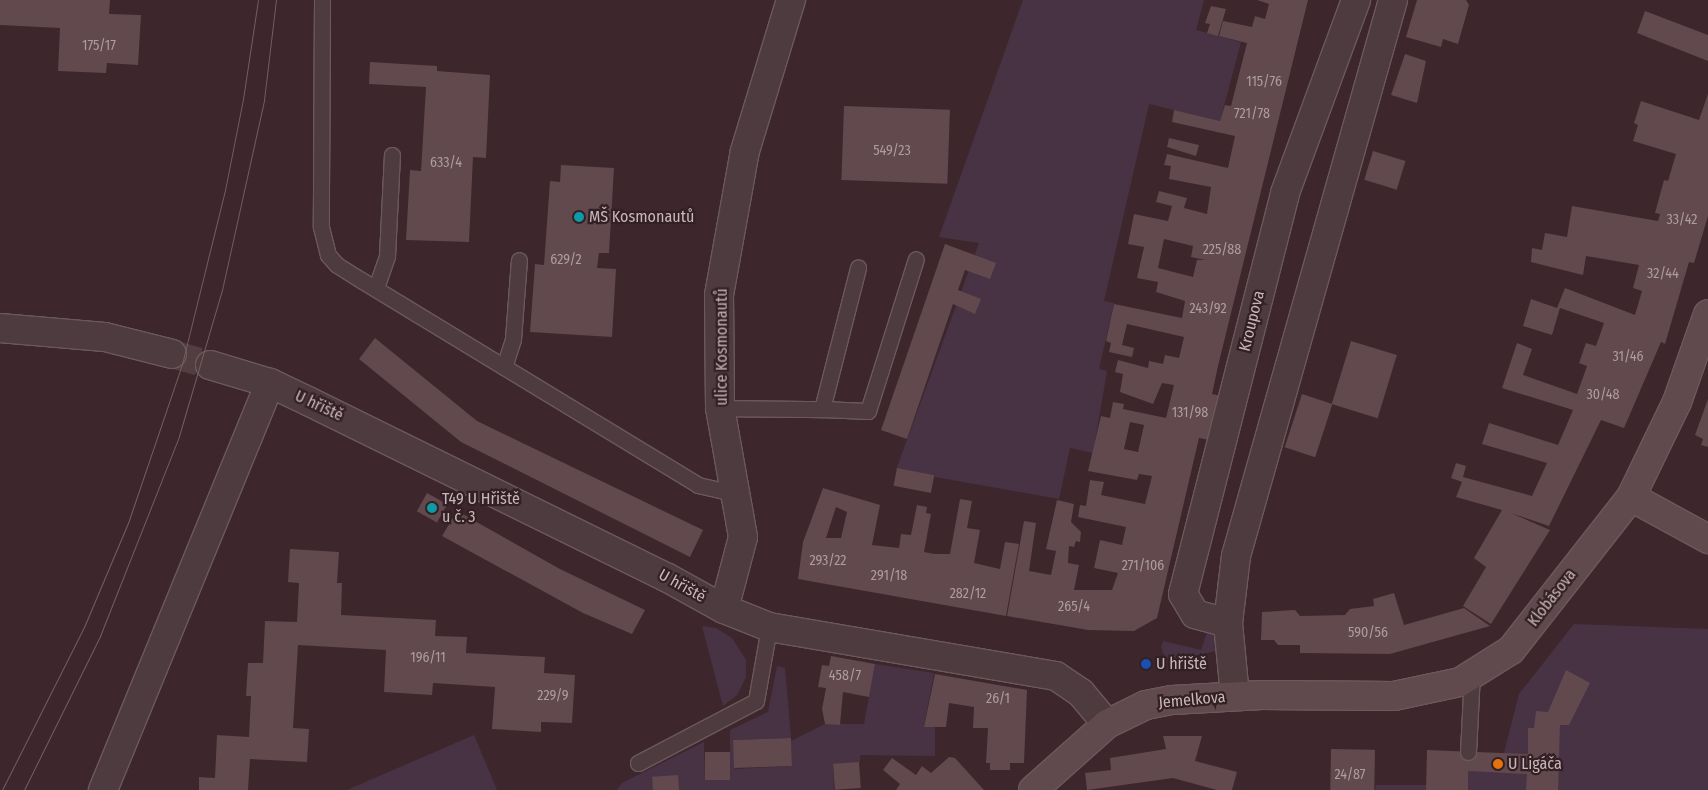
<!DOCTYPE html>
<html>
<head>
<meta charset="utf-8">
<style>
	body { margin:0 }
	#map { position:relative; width:1708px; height:790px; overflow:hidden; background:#3d272c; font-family:"Fira Sans Condensed",sans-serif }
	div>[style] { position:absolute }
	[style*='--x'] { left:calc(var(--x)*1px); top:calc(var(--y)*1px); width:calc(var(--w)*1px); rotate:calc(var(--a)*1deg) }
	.green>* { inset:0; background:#483345 }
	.building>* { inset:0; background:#61494d; transform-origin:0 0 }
	.street-tunnel>* { height:28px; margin-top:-14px; transform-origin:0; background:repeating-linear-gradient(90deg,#523d41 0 28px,transparent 0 42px) }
	.roads { filter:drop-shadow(1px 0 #6b595d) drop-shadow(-1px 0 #6b595d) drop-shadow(0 1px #6b595d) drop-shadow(0 -1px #6b595d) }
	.lane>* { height:15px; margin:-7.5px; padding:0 7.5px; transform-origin:7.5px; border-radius:7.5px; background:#4e3b3f }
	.street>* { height:28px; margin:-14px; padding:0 14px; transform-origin:14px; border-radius:14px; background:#4e3b3f }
	.secondary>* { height:28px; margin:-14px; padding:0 14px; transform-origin:14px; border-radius:14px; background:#604a4d }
	.tram>* { height:1px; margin:-0.5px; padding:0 0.5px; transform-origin:0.5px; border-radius:0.5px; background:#745e62 }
	.dots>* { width:14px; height:14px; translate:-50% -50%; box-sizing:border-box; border:2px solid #332024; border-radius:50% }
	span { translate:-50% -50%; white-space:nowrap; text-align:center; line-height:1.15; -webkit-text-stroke:4.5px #332024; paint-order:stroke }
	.number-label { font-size:14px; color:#ae9c9f }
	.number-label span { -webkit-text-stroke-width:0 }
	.poi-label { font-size:16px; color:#c8b7ba }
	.left { translate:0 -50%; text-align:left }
	.street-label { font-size:16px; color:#c8b7ba }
</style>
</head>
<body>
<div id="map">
	<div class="green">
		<i style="clip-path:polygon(1023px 0,1204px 0,1196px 30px,1241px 42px,1220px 121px,1149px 104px,1104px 301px,1114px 303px,1099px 369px,1107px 371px,1093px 453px,1070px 448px,1059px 499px,896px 470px,979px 243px,939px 237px)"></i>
		<i style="clip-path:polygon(1574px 624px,1708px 629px,1708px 790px,1375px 790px,1376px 785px,1427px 785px,1504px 753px,1519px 694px)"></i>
		<i style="clip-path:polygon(702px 626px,716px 628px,732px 638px,746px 660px,746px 677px,737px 695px,723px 706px)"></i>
		<i style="clip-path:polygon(1207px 632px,1215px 636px,1215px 651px,1177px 660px,1165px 657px,1161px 647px,1163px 641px,1201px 650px)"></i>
		<i style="clip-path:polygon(875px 664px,934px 673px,924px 726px,935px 727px,935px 756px,860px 755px,860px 762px,833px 765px,834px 790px,617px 790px,622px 783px,704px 742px,705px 780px,730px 780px,730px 730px,768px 712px,777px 666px,785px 668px,791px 738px,733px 740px,735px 769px,792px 766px,791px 741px,825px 724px,864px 724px)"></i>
		<i style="clip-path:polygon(474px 735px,497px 790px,347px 790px)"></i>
	</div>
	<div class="building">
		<i style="clip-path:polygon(0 0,110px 0,109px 14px,141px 15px,138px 65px,107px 63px,106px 73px,58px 71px,60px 28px,0 25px)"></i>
		<i style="clip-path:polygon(evenodd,1257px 0,1308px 0,1218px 366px,1212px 394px,1221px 396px,1210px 440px,1199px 438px,1157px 618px,1134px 631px,1088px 630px,1007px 616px,1024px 521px,1036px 523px,1029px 571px,1051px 575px,1056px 551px,1046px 549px,1057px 500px,1074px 504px,1071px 522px,1081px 532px,1080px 542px,1076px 541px,1074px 547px,1069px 546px,1068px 563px,1079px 565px,1074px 590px,1112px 590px,1118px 573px,1094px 568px,1100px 540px,1122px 545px,1126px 527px,1078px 517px,1080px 505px,1086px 506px,1090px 480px,1104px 482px,1101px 495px,1145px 504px,1152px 476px,1139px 474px,1137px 480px,1088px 471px,1101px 416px,1110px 418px,1113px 402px,1124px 404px,1123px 409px,1166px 418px,1174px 385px,1162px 383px,1153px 404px,1120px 392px,1123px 374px,1115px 372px,1118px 360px,1148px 368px,1149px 361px,1163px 364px,1165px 355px,1179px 358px,1184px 337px,1127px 324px,1122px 345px,1134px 348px,1132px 357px,1109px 352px,1111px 343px,1106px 341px,1114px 304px,1182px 318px,1185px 301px,1156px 292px,1158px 282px,1137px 278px,1144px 247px,1128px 244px,1134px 214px,1168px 221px,1172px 206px,1156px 202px,1159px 191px,1187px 198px,1184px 208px,1207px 214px,1211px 187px,1169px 179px,1171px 166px,1164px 165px,1167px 154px,1228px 168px,1235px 136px,1172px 122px,1174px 110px,1220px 121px,1225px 105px,1231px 106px,1247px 43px,1219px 36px,1223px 21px,1252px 27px,1255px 16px,1265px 19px,1269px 4px,1257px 0,1164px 239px,1193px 246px,1191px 257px,1205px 260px,1197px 260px,1193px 277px,1158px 268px,1164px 239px,1257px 0,1130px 422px,1144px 425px,1138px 452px,1124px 449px,1130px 422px)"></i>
		<i style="clip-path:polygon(1417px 0,1466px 0,1469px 5px,1458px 44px,1443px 39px,1441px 47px,1406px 37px)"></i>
		<i style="clip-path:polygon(1211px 6px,1226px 9px,1218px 36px,1207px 33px,1210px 24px,1205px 23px)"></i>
		<i style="clip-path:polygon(1645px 11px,1708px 35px,1708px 61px,1637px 33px)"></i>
		<i style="clip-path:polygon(1405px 54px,1426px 61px,1417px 103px,1391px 95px)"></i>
		<i style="clip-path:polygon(370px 62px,437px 66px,437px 71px,490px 75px,486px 158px,473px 157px,469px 242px,406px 240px,410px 170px,421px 171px,426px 87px,369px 84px)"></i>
		<i style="clip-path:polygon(1708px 94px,1708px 216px,1694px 263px,1689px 262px,1665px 344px,1661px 342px,1624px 428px,1601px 420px,1549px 526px,1511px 513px,1550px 530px,1491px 624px,1463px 606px,1486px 567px,1474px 558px,1502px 510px,1456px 497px,1462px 482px,1451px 478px,1456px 463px,1466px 466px,1463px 477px,1532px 496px,1547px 463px,1482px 444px,1489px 423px,1558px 445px,1573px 410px,1502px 388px,1517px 343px,1532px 349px,1523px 375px,1577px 394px,1587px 366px,1579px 363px,1586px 343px,1596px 346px,1604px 323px,1560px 308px,1552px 335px,1523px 326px,1531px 299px,1557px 308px,1565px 288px,1635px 315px,1642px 291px,1633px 288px,1639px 265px,1586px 256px,1583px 275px,1531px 262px,1532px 248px,1542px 250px,1545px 233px,1567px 237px,1572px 206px,1658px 221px,1660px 214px,1655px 213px,1664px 180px,1668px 181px,1676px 154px,1633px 141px,1638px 125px,1634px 123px,1641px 101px,1699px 120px)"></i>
		<i style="left:844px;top:106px;width:106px;height:74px;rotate:2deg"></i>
		<i style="clip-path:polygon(1169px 138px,1199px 145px,1196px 156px,1167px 147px)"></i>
		<i style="left:1373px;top:151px;width:34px;height:30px;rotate:17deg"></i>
		<i style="clip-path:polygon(561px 165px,614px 168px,609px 253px,599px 253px,597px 268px,616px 269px,612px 337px,530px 332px,535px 264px,544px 265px,550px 181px,560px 182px)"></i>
		<i style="clip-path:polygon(945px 244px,996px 263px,990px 279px,965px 270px,958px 290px,981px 299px,975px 314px,953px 304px,907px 439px,881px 430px)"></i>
		<i style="clip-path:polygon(375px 338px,477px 421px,703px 530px,690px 557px,461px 442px,359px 359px)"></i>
		<i style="left:1351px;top:341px;width:48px;height:66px;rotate:17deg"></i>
		<i style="left:1302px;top:394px;width:32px;height:56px;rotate:18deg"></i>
		<i style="clip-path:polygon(1708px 399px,1708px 447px,1701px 445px,1703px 439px,1695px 435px)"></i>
		<i style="left:897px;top:468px;width:38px;height:18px;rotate:11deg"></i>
		<i style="clip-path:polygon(evenodd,823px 488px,880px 505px,872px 545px,899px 548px,901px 534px,911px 535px,917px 505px,927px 507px,926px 513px,931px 514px,924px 552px,934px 554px,950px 554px,960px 499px,972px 501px,967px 528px,980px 530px,974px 563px,1000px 569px,1005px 542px,1019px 544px,1006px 616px,798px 579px,803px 542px,823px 488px,836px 507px,847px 512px,841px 538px,826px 538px,836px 507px)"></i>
		<i style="left:427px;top:493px;width:23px;height:21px;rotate:29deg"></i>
		<i style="clip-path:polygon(457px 511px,560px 569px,645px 610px,632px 634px,583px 613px,442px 536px)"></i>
		<i style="clip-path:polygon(290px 549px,339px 552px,337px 583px,342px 583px,341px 615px,436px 620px,435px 636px,467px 637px,466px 653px,545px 657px,544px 673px,575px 675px,572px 723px,541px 722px,541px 732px,492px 729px,495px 687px,433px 683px,432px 695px,384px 692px,386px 650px,298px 645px,293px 728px,309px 729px,307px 762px,250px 759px,248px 790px,199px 790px,199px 777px,215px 778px,217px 735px,249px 737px,251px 696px,246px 696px,248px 663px,263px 663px,265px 621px,297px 622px,299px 583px,288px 582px)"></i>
		<i style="clip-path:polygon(1394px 593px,1404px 625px,1464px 608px,1490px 626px,1390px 654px,1300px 653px,1300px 645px,1278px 645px,1274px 640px,1261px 640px,1262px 612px,1295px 610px,1300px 616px,1345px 615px,1350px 609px,1374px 606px,1373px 599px)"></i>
		<i style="clip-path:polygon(831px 656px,875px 664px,869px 697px,843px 692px,840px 725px,825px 724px,822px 709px,826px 688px,818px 687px,822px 665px,829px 666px)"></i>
		<i style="clip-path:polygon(1566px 670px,1590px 683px,1569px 725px,1560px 725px,1558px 790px,1526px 790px,1527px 774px,1468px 771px,1468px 790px,1426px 790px,1427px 750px,1528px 754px,1528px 728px,1534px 728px,1536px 711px,1548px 712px)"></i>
		<i style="clip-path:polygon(935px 674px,1027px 690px,1024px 763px,1010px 763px,1010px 770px,990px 770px,990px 763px,986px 763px,988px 728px,973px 728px,974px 707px,949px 703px,946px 727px,924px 727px)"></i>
		<i style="clip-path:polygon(1163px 736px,1202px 736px,1195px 761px,1237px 772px,1232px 790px,1217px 790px,1173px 778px,1087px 790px,1085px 773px,1111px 770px,1110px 758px,1166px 749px)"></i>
		<i style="left:791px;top:738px;width:28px;height:58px;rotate:88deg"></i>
		<i style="left:1331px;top:749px;width:44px;height:41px;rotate:1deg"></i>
		<i style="left:705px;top:752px;width:25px;height:28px"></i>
		<i style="clip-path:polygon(949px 757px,955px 758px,984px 790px,896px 790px,900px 784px,883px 770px,892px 758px,916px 775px,922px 766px,931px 773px)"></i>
		<i style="left:859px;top:762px;width:26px;height:26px;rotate:86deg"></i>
		<i style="left:678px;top:775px;width:15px;height:26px;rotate:86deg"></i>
	</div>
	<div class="street-tunnel">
		<i style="--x:172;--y:354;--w:40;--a:16"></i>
	</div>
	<div class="roads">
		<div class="lane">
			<i style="--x:322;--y:0;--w:227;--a:90.3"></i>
			<i style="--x:321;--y:227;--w:29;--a:76"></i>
			<i style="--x:328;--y:255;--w:13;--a:48"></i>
			<i style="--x:337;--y:265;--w:28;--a:32"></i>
			<i style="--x:361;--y:280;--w:394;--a:31.3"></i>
			<i style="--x:698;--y:485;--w:39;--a:13"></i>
			<i style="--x:376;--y:288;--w:34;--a:-71"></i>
			<i style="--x:387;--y:256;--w:101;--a:-87.2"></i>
			<i style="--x:504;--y:367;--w:29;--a:-72"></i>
			<i style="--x:513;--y:339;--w:79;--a:-85.7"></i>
			<i style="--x:720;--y:408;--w:102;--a:0.6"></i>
			<i style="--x:822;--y:409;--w:146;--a:-75.7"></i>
			<i style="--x:822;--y:409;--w:46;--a:2.5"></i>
			<i style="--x:868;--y:411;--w:159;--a:-72.5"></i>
			<i style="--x:1468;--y:752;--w:78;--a:-87.1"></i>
			<i style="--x:638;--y:763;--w:133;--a:-27.7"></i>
			<i style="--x:756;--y:701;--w:75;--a:-80"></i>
		</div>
		<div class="street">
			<i style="--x:0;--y:328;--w:105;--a:4.9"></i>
			<i style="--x:105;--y:337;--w:69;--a:14.2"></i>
			<i style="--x:210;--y:365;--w:63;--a:16.7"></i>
			<i style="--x:270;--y:383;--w:44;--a:25.4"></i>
			<i style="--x:310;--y:402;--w:397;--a:26.2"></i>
			<i style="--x:666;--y:577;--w:66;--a:28.9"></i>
			<i style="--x:724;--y:609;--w:48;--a:21.8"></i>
			<i style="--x:769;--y:627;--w:291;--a:9.7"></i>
			<i style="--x:1056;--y:676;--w:30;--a:34"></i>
			<i style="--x:1081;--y:693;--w:40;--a:50"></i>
			<i style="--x:724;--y:609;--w:74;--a:-75.2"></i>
			<i style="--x:743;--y:537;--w:131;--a:-100.1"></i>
			<i style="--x:720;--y:408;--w:113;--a:-90.5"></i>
			<i style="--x:719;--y:295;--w:146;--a:-79.8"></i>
			<i style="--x:745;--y:151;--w:158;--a:-73.1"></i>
			<i style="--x:1228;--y:623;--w:34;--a:-165"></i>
			<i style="--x:1195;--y:614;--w:23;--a:-121"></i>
			<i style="--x:1183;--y:594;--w:414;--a:-75.7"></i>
			<i style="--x:1285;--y:193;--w:206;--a:-69.8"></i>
			<i style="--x:1235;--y:696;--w:73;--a:-95.5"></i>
			<i style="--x:1228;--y:623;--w:67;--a:-83.2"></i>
			<i style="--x:1236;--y:556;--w:578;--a:-74.23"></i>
			<i style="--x:103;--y:790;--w:440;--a:-67.7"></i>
		</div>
		<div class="secondary">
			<i style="--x:1631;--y:497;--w:88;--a:28.6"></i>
			<i style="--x:1033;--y:790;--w:99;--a:-41.7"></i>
			<i style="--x:1107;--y:724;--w:43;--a:-26"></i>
			<i style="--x:1146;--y:705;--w:26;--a:-11"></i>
			<i style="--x:1172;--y:700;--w:90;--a:-3.2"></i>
			<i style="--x:1262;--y:695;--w:132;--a:0.4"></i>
			<i style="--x:1394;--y:696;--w:67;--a:-12"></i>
			<i style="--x:1460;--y:682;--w:60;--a:-32.1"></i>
			<i style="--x:1511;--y:650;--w:194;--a:-51.9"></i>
			<i style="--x:1631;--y:497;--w:106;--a:-64.2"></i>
			<i style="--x:1677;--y:402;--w:93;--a:-70.6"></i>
		</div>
	</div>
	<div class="tram">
		<i style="--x:2;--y:790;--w:182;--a:-63.3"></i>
		<i style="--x:84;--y:627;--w:113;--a:-67.1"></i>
		<i style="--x:128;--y:523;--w:168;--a:-71.2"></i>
		<i style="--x:182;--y:364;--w:179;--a:-76.1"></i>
		<i style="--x:225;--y:190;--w:93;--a:-78.8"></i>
		<i style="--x:243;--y:99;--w:100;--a:-81.4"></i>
		<i style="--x:24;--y:790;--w:172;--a:-63.7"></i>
		<i style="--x:100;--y:636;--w:215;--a:-68.4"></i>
		<i style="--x:179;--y:436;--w:152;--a:-73.6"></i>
		<i style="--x:222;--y:290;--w:195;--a:-77.5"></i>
		<i style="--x:264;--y:100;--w:101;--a:-83.2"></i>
	</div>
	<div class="dots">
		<i style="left:579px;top:217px;background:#0f9aa8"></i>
		<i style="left:432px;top:508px;background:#0f9aa8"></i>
		<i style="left:1146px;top:664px;background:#1a4fb4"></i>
		<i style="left:1498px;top:764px;background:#e8710a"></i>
	</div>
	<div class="number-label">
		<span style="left:99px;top:46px">175/17</span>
		<span style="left:1264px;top:82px">115/76</span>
		<span style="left:1252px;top:114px">721/78</span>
		<span style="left:892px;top:151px">549/23</span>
		<span style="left:446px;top:163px">633/4</span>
		<span style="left:1682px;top:220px">33/42</span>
		<span style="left:1222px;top:250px">225/88</span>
		<span style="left:566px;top:260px">629/2</span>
		<span style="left:1663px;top:274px">32/44</span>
		<span style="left:1208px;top:309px">243/92</span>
		<span style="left:1628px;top:357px">31/46</span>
		<span style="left:1603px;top:395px">30/48</span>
		<span style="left:1190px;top:413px">131/98</span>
		<span style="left:828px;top:561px">293/22</span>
		<span style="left:1143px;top:566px">271/106</span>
		<span style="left:889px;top:576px">291/18</span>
		<span style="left:968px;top:594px">282/12</span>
		<span style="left:1074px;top:607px">265/4</span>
		<span style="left:1368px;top:633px">590/56</span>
		<span style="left:428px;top:658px">196/11</span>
		<span style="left:845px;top:676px">458/7</span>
		<span style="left:553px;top:696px">229/9</span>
		<span style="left:998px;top:699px">26/1</span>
		<span style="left:1350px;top:775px">24/87</span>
	</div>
	<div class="poi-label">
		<span class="left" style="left:589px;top:217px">MŠ Kosmonautů</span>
		<span class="left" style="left:442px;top:508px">T49 U Hřiště<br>u č. 3</span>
		<span class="left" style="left:1156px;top:664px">U hřiště</span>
		<span class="left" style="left:1508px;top:764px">U Ligáča</span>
	</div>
	<div class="street-label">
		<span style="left:1252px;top:321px;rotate:-76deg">Kroupova</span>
		<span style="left:722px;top:347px;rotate:-90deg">ulice Kosmonautů</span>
		<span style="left:319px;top:406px;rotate:25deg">U hřiště</span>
		<span style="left:682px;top:586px;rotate:29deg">U hřiště</span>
		<span style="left:1552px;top:598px;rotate:-52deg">Klobásova</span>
		<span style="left:1192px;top:700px;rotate:-5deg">Jemelkova</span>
	</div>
</div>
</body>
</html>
